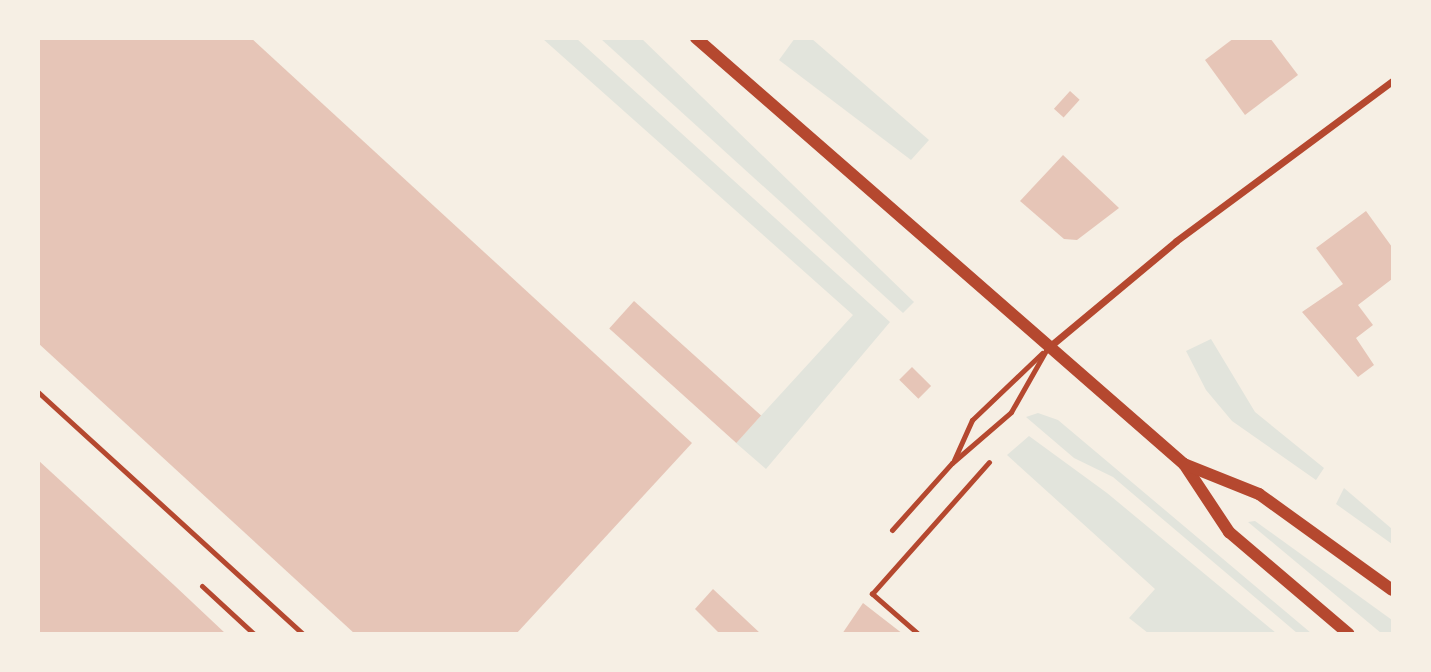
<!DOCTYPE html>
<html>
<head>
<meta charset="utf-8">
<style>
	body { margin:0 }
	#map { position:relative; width:1431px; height:672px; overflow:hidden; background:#f6efe4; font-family:Mulish,sans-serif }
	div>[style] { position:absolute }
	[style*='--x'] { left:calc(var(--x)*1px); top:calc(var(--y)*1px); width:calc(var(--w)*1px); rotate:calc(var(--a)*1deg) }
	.green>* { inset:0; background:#e2e4dc }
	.building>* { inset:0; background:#e6c5b7; transform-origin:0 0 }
	.path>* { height:4.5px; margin:-2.25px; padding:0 2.25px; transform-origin:2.25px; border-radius:2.25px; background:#b5482f }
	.service>* { height:5px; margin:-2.5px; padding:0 2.5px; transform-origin:2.5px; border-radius:2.5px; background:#b5482f }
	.minor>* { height:7px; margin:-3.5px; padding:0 3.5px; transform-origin:3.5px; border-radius:3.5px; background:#b5482f }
	.tertiary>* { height:12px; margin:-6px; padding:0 6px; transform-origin:6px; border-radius:6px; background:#b5482f }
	span { translate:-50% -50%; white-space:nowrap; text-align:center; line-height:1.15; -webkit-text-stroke:7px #f6efe4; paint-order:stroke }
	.frame { position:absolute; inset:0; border:40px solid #f6efe4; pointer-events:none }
</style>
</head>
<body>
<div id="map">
	<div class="green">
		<i style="clip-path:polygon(795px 38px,812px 39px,929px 140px,911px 160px,779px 60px)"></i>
		<i style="clip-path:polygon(543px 39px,577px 39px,890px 322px,766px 469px,736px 443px,853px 315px)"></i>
		<i style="clip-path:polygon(601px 39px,642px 39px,914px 302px,903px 313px)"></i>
		<i style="clip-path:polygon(1211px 339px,1255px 412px,1324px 468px,1316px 480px,1232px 421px,1206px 390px,1186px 351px)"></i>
		<i style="clip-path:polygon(1038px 413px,1058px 420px,1311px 633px,1297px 633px,1113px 477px,1074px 458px,1026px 417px)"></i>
		<i style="clip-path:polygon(1029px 436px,1107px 493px,1276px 633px,1148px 633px,1129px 618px,1155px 589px,1007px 455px)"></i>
		<i style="clip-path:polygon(1344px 488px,1392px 529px,1392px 544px,1336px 504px)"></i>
		<i style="clip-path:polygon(1255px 521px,1392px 620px,1392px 633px,1381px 633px,1248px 522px)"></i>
	</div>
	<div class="building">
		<i style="clip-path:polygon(38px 38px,251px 38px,692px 443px,516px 634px,355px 634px,38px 343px)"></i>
		<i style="clip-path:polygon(1234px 38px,1270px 38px,1298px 75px,1245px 115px,1205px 60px)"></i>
		<i style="left:1070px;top:91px;width:13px;height:24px;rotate:42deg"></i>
		<i style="clip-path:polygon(1063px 155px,1119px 208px,1077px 240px,1064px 239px,1020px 201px)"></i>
		<i style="clip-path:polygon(1366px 211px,1392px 247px,1392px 279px,1358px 305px,1373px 325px,1356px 338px,1374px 365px,1358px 377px,1302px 312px,1343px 284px,1316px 248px)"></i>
		<i style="left:634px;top:301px;width:171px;height:37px;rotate:42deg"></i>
		<i style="left:912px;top:367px;width:27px;height:18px;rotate:45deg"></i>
		<i style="clip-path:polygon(38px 460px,175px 586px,226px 634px,38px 634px)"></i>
		<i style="clip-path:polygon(713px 589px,761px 634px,720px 634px,695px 609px)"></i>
		<i style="clip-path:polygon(863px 603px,903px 634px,842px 634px)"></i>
	</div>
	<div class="path">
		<i style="--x:918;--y:634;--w:61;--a:-139"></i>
		<i style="--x:872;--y:594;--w:176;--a:-48.4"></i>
	</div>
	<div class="service">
		<i style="--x:38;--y:392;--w:359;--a:42.4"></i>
		<i style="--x:954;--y:460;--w:44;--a:-65.8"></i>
		<i style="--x:972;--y:420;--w:97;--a:-43.7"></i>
		<i style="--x:892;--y:530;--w:90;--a:-48.2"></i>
		<i style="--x:952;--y:463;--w:78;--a:-40.8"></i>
		<i style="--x:1011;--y:412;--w:75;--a:-60.4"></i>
		<i style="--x:202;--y:586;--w:71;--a:42.7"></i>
	</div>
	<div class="minor">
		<i style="--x:1049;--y:347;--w:165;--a:-39.8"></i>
		<i style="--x:1176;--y:241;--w:269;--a:-36.5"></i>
	</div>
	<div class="tertiary">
		<i style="--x:696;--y:38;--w:648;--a:41.12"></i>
		<i style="--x:1184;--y:464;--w:82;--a:56.5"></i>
		<i style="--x:1229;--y:532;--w:157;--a:40.4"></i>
		<i style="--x:1184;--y:464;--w:81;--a:21.8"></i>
		<i style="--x:1259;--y:494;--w:164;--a:35.8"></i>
	</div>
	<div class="frame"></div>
</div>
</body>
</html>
